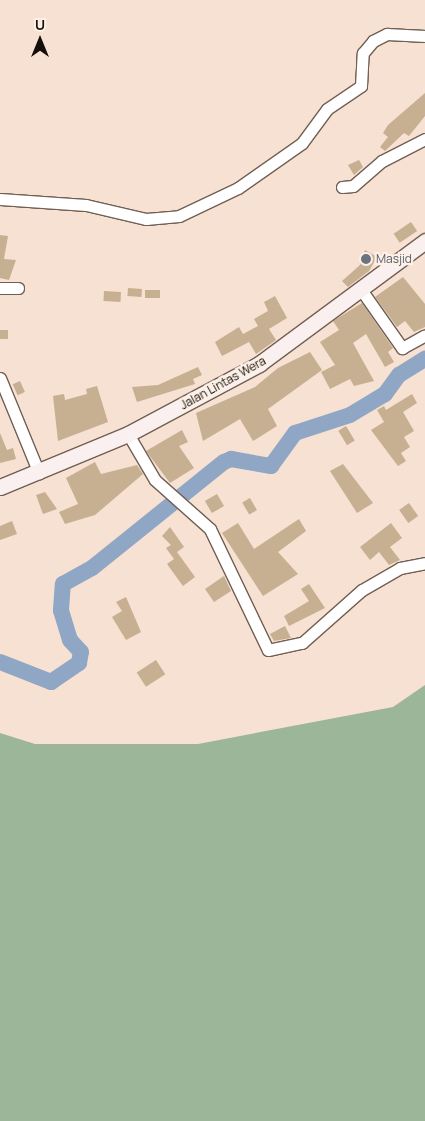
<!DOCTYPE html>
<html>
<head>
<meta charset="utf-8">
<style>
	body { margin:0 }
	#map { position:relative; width:425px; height:1121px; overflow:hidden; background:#f6e1d2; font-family:Manrope,sans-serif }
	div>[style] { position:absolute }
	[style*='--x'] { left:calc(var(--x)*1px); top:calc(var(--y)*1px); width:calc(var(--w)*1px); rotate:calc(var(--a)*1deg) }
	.forest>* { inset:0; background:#9cb69a }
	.river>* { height:16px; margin:-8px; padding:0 8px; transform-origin:8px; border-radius:8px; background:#8fa7c4 }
	.building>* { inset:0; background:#c7af91; transform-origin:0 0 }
	.roads { filter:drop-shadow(1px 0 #715f53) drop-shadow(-1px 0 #715f53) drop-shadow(0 1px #715f53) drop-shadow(0 -1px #715f53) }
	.street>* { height:11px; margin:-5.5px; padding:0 5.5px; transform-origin:5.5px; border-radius:5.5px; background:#fff }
	.secondary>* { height:15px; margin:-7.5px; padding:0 7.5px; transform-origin:7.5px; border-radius:7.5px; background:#f9f0ef }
	.dots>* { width:14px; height:14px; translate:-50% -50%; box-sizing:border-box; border:2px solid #fcf0e7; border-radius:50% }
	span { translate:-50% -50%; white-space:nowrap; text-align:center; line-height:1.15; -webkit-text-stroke:4.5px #fcf0e7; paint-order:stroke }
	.worship-label { font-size:12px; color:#5b616d }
	.left { translate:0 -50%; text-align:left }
	.street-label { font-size:12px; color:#150e09 }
	.north { position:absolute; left:15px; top:15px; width:50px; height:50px; -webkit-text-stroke:4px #fcf0e7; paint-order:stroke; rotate:0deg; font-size:14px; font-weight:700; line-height:20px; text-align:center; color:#150e09 }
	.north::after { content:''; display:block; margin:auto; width:18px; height:22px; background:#150e09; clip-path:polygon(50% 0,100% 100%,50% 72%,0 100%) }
</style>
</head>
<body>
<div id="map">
	<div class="forest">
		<i style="clip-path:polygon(425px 685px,425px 1121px,0 1121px,0 733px,35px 744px,198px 744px,393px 707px)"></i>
	</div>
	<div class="river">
		<i style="--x:0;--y:662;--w:55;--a:21.4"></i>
		<i style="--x:51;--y:682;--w:34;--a:-34"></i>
		<i style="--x:79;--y:663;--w:11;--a:-80"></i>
		<i style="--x:81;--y:652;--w:16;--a:-133"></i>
		<i style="--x:70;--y:640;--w:31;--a:-107"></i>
		<i style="--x:61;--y:610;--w:26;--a:-86"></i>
		<i style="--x:63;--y:584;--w:33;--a:-29"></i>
		<i style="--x:92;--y:568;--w:169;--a:-38.8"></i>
		<i style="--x:224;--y:462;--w:8;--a:-23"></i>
		<i style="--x:231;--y:459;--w:41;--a:9.9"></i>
		<i style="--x:271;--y:466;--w:41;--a:-54"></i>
		<i style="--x:295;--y:433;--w:58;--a:-18.1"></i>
		<i style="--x:350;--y:415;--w:41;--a:-31"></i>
		<i style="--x:385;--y:394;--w:24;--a:-54"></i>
		<i style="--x:399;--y:375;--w:31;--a:-32"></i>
	</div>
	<div class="building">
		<i style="clip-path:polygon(425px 93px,425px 116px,409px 136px,404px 133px,385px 151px,380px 147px,388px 137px,383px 133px,388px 125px)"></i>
		<i style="clip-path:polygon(359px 160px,363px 167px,354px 175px,348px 165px)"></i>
		<i style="left:411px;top:222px;width:11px;height:21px;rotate:56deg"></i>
		<i style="clip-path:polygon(0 235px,8px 236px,4px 259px,16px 260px,9px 280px,0 278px)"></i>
		<i style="clip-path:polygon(365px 250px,377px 257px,369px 271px,348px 287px,342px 281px,360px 265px)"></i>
		<i style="clip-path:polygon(403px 277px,425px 304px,425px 327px,414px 332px,405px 321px,397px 327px,375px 297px)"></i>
		<i style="left:128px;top:288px;width:14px;height:8px;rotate:4deg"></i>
		<i style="left:145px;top:290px;width:15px;height:8px"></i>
		<i style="left:104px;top:291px;width:17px;height:10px;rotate:3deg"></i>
		<i style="clip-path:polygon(275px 296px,287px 318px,269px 329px,276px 340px,256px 354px,249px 342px,222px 356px,215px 342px,239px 327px,243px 334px,258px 326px,254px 319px,268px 311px,264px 302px)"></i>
		<i style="clip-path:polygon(362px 303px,393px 348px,388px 352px,394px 362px,385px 367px,366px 334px,353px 343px,374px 381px,354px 386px,350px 379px,330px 389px,321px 372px,335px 365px,320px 342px,339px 330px,333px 321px)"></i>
		<i style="left:0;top:330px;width:8px;height:9px"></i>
		<i style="clip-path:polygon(310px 352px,322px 370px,268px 409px,277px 426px,253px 441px,240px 419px,203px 441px,196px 413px,255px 387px,278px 368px)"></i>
		<i style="clip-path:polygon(198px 367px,202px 375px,193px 379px,195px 384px,137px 402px,132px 387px,158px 385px)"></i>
		<i style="left:20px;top:381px;width:12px;height:8px;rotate:66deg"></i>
		<i style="clip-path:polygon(97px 386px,108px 422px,58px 441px,53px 396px,64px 394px,65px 400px,87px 394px,86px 389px)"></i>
		<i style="clip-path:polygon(412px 394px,417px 403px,403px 412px,414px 431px,404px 437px,410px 447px,401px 453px,406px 461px,398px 466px,371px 430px,384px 422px,377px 410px,384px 406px,386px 410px)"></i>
		<i style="left:346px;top:426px;width:17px;height:9px;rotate:59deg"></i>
		<i style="clip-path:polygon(182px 430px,188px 442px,179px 446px,194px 468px,170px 483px,146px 451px)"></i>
		<i style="clip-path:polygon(0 433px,7px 450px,13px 448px,16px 459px,0 463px)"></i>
		<i style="clip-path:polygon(95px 462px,101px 474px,137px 465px,143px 474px,95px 515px,65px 524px,59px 512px,78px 504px,66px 478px)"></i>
		<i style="clip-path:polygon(343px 464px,373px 503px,357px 513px,330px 471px)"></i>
		<i style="clip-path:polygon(45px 492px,57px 509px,43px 514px,36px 495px)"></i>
		<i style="left:217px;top:494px;width:14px;height:14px;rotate:60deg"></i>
		<i style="left:250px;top:498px;width:14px;height:9px;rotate:60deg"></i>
		<i style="left:409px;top:503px;width:16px;height:12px;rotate:55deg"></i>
		<i style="clip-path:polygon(299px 519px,306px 531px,278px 552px,298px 574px,263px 596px,222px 533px,238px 523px,254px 549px)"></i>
		<i style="clip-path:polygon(12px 521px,17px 534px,0 540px,0 526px)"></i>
		<i style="clip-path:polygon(391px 523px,402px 538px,390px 547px,400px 560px,389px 565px,379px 552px,370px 560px,360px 547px)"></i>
		<i style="clip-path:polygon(170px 527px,184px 547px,177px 552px,195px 577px,183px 586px,167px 564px,174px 559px,166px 548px,171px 545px,162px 536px)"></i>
		<i style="clip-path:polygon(224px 576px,231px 591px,214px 602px,205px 589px)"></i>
		<i style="clip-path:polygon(309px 584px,325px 608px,289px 626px,284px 616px,309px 601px,301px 589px)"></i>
		<i style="clip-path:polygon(126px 597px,141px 632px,126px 640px,112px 617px,122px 611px,116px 602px)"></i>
		<i style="clip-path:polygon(285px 626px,291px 638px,274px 641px,270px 634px)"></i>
		<i style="left:156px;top:660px;width:17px;height:23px;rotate:57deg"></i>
	</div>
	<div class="roads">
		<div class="street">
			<i style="--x:342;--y:187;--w:11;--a:-5"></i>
			<i style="--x:353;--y:186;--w:38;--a:-41"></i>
			<i style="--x:382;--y:161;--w:48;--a:-27.1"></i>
			<i style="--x:0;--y:199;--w:86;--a:4"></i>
			<i style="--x:86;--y:205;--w:62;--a:13.1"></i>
			<i style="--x:146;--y:219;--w:33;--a:-5"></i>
			<i style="--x:179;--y:216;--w:65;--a:-25.4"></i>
			<i style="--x:238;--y:188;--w:78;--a:-35.1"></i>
			<i style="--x:302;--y:143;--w:42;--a:-53.7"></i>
			<i style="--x:327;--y:109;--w:41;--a:-34.1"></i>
			<i style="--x:361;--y:86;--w:33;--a:-87"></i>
			<i style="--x:363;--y:53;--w:16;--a:-50"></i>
			<i style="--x:373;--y:41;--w:16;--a:-27"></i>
			<i style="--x:387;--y:34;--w:38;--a:3"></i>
			<i style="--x:0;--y:288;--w:18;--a:0"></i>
			<i style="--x:362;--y:291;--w:70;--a:54.9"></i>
			<i style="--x:402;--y:348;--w:26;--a:-29"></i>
			<i style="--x:0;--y:378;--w:103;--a:67.7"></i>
			<i style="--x:128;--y:434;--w:53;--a:59.6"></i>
			<i style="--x:155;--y:480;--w:74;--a:41.7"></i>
			<i style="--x:210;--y:529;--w:134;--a:64.4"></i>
			<i style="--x:268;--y:650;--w:35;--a:-12"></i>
			<i style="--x:302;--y:643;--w:80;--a:-41.5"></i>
			<i style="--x:362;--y:590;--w:44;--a:-30.1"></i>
			<i style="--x:400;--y:568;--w:25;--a:-11"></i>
		</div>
		<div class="secondary">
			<i style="--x:0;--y:487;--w:139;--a:-22.5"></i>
			<i style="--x:128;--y:434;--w:149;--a:-28.1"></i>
			<i style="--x:259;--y:364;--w:207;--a:-36.5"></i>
		</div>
	</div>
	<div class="dots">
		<i style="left:366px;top:259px;background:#6b7280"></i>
	</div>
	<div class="worship-label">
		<span class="left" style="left:376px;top:259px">Masjid</span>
	</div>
	<div class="street-label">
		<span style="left:223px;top:383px;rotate:-29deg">Jalan Lintas Wera</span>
	</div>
	<div class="north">U</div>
</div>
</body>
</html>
